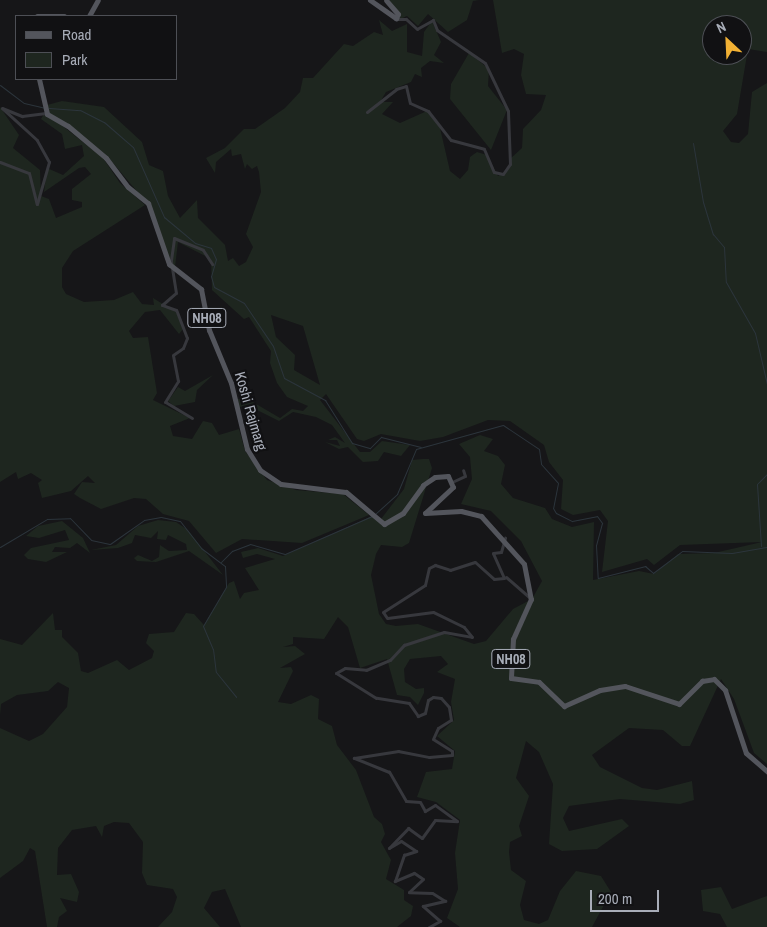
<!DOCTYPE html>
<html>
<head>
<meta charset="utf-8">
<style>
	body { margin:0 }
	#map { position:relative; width:767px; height:927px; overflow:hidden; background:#161618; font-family:"Archivo Narrow",sans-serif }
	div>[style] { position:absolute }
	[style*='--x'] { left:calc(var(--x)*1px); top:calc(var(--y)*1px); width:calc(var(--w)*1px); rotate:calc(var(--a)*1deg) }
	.green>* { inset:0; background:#1e261f }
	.stream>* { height:1px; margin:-0.5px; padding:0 0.5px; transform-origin:0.5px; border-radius:0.5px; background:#2c353c }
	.minor>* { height:3px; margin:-1.5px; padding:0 1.5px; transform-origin:1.5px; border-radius:1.5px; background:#37383d }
	.major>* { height:5px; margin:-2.5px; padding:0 2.5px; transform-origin:2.5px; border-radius:2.5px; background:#53555c }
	span { translate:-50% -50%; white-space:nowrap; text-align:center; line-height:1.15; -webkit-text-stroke:4.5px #111113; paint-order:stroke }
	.shield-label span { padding:1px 4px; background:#111113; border:1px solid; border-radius:4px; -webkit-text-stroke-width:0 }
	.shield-label { font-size:14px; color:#a8adb8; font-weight:700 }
	.street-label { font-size:15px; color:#a8adb8 }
	.legend { position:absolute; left:15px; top:15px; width:162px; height:65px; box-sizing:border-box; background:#111113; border:1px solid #4d4f55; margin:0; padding:6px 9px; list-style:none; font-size:15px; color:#a8adb8 }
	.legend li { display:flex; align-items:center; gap:10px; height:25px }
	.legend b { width:25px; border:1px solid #4d4f55 }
	.north { position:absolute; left:702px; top:15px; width:50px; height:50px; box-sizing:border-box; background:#111113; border:1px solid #4d4f55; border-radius:50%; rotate:335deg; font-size:14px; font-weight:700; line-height:20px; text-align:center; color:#a8adb8 }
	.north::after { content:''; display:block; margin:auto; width:18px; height:22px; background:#f2b134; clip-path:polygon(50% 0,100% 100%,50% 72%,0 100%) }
	.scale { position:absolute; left:590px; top:890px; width:69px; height:22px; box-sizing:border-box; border:2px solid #a8adb8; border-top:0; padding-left:6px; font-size:15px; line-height:18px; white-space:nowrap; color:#a8adb8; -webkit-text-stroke:4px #111113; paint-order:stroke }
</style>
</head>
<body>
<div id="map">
	<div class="green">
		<i style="clip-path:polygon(388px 0,479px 0,473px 1px,467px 20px,448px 32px,428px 14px,418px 26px,407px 16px,400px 19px)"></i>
		<i style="clip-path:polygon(evenodd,493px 0,767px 0,767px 52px,748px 49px,737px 114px,723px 131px,731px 142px,739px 143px,748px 134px,752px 92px,767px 83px,767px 764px,754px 753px,734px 699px,721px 679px,690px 746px,682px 746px,663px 730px,629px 728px,592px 755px,600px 767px,642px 788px,657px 790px,692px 781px,694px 800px,680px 804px,620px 799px,569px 806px,563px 818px,569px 831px,622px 819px,629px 826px,597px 849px,562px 851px,549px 844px,553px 784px,539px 752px,526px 741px,516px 778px,529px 796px,519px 826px,522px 836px,510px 842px,509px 852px,511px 870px,526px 881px,520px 905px,524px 920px,539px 924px,548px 920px,560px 891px,576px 871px,601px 876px,611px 892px,592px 927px,460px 927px,447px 918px,458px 889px,455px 853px,460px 820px,436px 802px,417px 797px,426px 772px,452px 769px,455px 751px,437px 736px,454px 720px,451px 702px,455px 679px,437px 672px,448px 664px,441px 656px,410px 659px,404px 669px,405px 682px,416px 689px,424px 688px,424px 693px,418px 705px,410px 697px,397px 695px,387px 659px,360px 668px,348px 627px,338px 617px,324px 639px,293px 637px,293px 644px,283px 647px,295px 646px,305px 654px,280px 668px,291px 667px,293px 671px,278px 702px,291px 704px,311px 695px,319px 699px,318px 719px,332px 726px,337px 745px,356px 770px,374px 817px,382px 824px,385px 834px,381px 842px,391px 860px,386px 879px,404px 890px,404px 900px,413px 906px,411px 916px,397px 927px,241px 927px,225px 889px,212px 892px,204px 908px,220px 927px,158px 927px,172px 912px,177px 897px,173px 889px,147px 885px,142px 873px,143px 842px,129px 823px,114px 822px,104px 826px,102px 837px,96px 826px,72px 830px,58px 848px,57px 875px,71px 874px,79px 892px,77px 902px,60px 898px,67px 911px,59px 917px,57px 927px,47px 927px,35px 851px,30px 848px,23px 861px,0 878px,0 728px,29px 741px,43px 734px,67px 707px,69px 688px,58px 682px,48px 691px,17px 695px,1px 704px,0 715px,0 639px,22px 645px,53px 613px,55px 630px,62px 630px,62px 637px,78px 653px,81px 671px,88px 673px,117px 660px,129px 670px,152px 658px,154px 651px,146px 643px,149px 634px,174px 632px,186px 613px,194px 614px,204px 625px,229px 583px,234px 581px,240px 599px,244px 593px,259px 590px,245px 568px,275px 559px,257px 554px,243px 558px,241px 552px,258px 548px,283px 556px,372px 516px,381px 519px,404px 489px,412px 460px,423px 459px,429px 459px,432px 468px,409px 543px,402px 547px,381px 545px,376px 554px,371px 575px,379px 614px,386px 624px,396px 626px,418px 624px,474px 644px,486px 641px,513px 609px,532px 599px,542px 581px,521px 541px,491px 511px,461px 504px,472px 479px,470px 457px,459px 444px,480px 435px,493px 439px,484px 451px,498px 456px,505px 465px,501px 484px,513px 498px,545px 508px,552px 519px,572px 527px,594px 522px,593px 580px,639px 571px,654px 574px,678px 554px,714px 553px,762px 542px,680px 545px,654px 565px,647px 559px,602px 572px,608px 521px,600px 510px,573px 515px,561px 509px,563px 480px,549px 462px,544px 445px,510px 421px,488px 420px,443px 437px,420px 441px,381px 434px,364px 441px,357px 439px,326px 394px,320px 400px,360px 452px,370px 452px,382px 441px,410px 445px,401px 456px,384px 452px,378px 461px,363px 462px,348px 447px,339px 449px,325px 442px,340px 446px,337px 440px,328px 440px,335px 437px,345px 443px,332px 425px,316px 417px,293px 412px,279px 421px,249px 406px,239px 407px,238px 399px,246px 398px,280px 418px,292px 409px,303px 411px,308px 406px,287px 397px,277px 383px,270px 363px,271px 351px,249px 317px,244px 319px,212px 290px,211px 259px,178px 242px,175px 267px,167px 259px,151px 208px,113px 163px,47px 113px,47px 105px,62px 101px,104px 107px,142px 142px,149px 165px,163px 171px,168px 196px,180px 218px,197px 200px,198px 218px,225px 245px,228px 261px,233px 258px,239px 266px,246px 262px,253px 247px,246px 234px,261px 192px,259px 172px,257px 166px,252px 169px,247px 164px,245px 169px,241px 154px,232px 156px,231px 149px,216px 162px,215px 173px,206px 158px,225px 148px,244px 129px,255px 129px,285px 108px,300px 92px,303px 78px,313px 78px,344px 44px,353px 46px,374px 32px,383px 35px,379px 20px,392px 31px,407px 24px,407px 52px,422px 56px,424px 32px,432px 21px,441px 42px,434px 55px,444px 63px,430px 61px,421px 68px,422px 77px,415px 74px,411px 82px,386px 92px,380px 102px,393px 102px,382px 114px,400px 123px,427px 111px,440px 128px,450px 171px,460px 179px,468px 170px,470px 157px,477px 152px,487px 155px,498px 176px,510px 168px,511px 158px,522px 148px,523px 129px,541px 110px,546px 95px,526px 94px,521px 75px,524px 54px,514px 49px,502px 53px,493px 0,712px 25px,742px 25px,742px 55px,712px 55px,712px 25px,493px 0,271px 315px,303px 326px,320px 385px,294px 370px,295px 355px,276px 337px,271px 315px)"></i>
		<i style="clip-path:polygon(469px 53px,489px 69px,488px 86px,507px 110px,491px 150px,450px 99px,451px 84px)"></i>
		<i style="clip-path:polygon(0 107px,19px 135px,13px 148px,40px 170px,41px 196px,49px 199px,56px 218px,82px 207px,82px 202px,72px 200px,72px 189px,91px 174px,85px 167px,79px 168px,44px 192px,47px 168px,63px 175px,84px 156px,82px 145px,65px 149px,62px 134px,41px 119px,45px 112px,103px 158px,120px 183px,145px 205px,73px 251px,62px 268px,62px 287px,66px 294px,84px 302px,114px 300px,133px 292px,142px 304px,154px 305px,153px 298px,176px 312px,183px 329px,179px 334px,160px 310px,145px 312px,129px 331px,133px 338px,148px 337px,157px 393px,153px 400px,190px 418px,170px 426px,173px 436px,192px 439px,203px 421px,212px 423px,219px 435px,239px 429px,245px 451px,267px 480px,296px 490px,343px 494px,369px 515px,302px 543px,242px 539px,216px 553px,189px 521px,163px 514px,146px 499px,134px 498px,101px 509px,80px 498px,74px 494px,82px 482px,95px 483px,88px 476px,71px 491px,42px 498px,38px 483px,42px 480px,31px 473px,18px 479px,16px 472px,0 482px)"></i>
		<i style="clip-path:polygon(213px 375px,197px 390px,195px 402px,174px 406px,168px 401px,178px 387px,185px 391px)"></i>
		<i style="clip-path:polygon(158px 520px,176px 522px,188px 530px,223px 575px,189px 551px,156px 562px,137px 561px,134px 558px,138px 555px,152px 561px,159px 557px,160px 545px,169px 551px,187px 550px,186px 544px,168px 535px,166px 540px,157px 539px,158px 531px,151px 538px,135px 535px,132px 543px,118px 548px,91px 550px,116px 545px,138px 526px)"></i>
		<i style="clip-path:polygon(62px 521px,83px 538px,90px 553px,77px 543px,70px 548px,55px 547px,52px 552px,67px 552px,46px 562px,28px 559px,24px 555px,31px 548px,69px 540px,65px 530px,39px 538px,26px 536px,38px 526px)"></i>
		<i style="clip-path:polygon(721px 887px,732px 909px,767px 896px,767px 927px,727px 927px,720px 914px,703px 911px,701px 890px)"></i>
	</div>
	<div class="stream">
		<i style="--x:0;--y:85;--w:30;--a:37"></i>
		<i style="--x:24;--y:103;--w:22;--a:13"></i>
		<i style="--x:49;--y:108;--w:31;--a:4"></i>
		<i style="--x:80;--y:110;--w:27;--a:27"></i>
		<i style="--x:104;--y:122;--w:38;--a:41"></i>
		<i style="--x:133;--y:147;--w:77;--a:66.1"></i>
		<i style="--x:164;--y:217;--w:40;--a:40"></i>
		<i style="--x:195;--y:243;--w:17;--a:17"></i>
		<i style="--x:211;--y:248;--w:12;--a:66"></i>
		<i style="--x:216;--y:259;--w:18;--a:106"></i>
		<i style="--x:211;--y:276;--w:11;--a:75"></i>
		<i style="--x:214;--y:287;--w:34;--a:28"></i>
		<i style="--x:244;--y:303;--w:52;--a:56"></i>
		<i style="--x:273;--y:346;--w:34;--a:71"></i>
		<i style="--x:284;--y:378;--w:47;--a:28.2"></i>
		<i style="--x:325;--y:400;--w:51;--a:57.9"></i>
		<i style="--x:352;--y:443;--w:19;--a:16"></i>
		<i style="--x:370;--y:448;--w:16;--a:-45"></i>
		<i style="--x:381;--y:437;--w:41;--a:14"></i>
		<i style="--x:693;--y:143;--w:60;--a:80.4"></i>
		<i style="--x:703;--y:202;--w:34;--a:73"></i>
		<i style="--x:713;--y:234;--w:17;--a:50"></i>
		<i style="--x:724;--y:247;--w:35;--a:87"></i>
		<i style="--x:726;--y:282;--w:59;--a:60.4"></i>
		<i style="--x:755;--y:333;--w:52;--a:76.8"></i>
		<i style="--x:375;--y:514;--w:30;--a:-42"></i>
		<i style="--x:397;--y:494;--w:49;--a:-67.1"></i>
		<i style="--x:416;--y:449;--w:90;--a:-15.4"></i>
		<i style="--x:503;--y:425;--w:43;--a:33.7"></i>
		<i style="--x:539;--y:449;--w:15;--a:82"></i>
		<i style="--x:541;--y:464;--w:25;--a:48"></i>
		<i style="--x:558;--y:483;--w:25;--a:101"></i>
		<i style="--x:553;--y:508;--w:6;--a:59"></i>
		<i style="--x:556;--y:513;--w:18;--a:27"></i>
		<i style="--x:572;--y:521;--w:25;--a:-11"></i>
		<i style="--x:597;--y:516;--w:9;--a:54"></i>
		<i style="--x:602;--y:523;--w:23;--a:105"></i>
		<i style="--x:596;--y:545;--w:33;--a:87"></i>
		<i style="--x:598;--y:578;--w:49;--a:-14.3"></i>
		<i style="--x:645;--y:566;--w:11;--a:41"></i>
		<i style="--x:653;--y:573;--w:36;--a:-37"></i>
		<i style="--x:682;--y:551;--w:50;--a:2.3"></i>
		<i style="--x:732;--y:553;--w:36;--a:-10"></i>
		<i style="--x:761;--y:546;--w:62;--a:-93.7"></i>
		<i style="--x:757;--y:484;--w:14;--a:-45"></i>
		<i style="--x:0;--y:547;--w:55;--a:-30.8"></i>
		<i style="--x:47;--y:519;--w:23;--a:-2"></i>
		<i style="--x:70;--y:518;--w:30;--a:46"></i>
		<i style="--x:91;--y:540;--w:19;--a:12"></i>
		<i style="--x:110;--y:544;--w:42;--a:-35.2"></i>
		<i style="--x:144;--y:520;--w:17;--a:-10"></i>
		<i style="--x:161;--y:517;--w:19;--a:12"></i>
		<i style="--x:180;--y:521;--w:34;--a:52"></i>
		<i style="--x:201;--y:548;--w:30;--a:37"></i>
		<i style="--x:225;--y:566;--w:21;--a:87"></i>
		<i style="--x:226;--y:587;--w:45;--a:120.5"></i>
		<i style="--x:203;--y:626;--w:25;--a:67"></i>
		<i style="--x:213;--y:649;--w:23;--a:83"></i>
		<i style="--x:216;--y:672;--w:32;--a:51"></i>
		<i style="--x:221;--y:562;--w:16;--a:-45"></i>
		<i style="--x:232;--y:551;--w:19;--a:-21"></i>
		<i style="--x:250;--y:544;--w:36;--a:16"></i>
		<i style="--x:285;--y:554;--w:95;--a:-23.6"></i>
	</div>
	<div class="minor">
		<i style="--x:367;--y:112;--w:37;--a:-38"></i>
		<i style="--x:396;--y:89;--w:10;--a:-17"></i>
		<i style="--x:406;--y:86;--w:17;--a:77"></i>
		<i style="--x:410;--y:103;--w:20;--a:24"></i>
		<i style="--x:428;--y:111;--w:37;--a:52"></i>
		<i style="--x:451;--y:140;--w:34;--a:15"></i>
		<i style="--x:484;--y:149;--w:25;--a:67"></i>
		<i style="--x:494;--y:172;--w:9;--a:13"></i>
		<i style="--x:503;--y:174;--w:12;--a:-55"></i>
		<i style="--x:510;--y:164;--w:53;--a:-92.2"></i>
		<i style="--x:508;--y:111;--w:53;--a:-115.6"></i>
		<i style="--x:485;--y:63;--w:58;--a:-145.5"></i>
		<i style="--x:437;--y:30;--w:11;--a:-112"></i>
		<i style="--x:433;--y:20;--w:18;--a:151"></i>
		<i style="--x:417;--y:29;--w:15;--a:-138"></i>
		<i style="--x:406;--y:19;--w:11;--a:180"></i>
		<i style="--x:0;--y:162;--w:31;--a:21"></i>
		<i style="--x:29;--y:173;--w:32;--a:76"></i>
		<i style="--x:37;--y:204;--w:44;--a:-74.1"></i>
		<i style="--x:49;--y:162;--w:25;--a:-119"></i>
		<i style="--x:37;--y:140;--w:47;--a:-137.6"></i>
		<i style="--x:2;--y:108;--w:22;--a:22"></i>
		<i style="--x:22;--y:116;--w:24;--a:-7"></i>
		<i style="--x:192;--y:418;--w:31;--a:-149"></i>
		<i style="--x:165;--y:402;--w:25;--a:-58"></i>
		<i style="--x:178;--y:381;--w:26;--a:-101"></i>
		<i style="--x:173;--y:355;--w:12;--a:-35"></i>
		<i style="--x:183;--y:348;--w:11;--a:-68"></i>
		<i style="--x:187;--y:338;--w:30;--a:-111"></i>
		<i style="--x:176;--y:310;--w:15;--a:-160"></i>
		<i style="--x:162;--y:305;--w:18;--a:-41"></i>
		<i style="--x:176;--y:293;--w:33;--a:-99"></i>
		<i style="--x:171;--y:260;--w:22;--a:-82"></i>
		<i style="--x:174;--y:238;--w:31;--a:22"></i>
		<i style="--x:203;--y:250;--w:17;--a:57"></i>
		<i style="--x:452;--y:482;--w:14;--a:-25"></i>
		<i style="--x:465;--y:476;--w:6;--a:-108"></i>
		<i style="--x:506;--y:577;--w:32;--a:41"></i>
		<i style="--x:429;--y:927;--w:13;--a:-29"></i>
		<i style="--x:440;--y:921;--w:23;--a:-139"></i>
		<i style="--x:423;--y:906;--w:23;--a:-13"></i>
		<i style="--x:445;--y:901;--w:15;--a:-148"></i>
		<i style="--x:432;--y:893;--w:23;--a:-178"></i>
		<i style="--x:409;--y:892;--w:19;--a:-43"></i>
		<i style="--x:423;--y:879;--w:11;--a:-146"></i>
		<i style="--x:414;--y:873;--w:21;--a:157"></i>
		<i style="--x:395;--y:881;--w:28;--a:-71"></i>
		<i style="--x:404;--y:855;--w:13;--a:-18"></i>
		<i style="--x:416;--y:851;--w:18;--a:-146"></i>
		<i style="--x:401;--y:841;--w:14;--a:150"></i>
		<i style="--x:389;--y:848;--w:28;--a:-46"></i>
		<i style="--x:408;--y:828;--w:17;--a:36"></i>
		<i style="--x:422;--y:838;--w:22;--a:-54"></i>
		<i style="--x:435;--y:820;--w:22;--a:3"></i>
		<i style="--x:457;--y:821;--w:27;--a:-144"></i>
		<i style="--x:435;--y:805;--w:12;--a:149"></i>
		<i style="--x:425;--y:811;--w:10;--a:-119"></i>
		<i style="--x:420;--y:802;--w:14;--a:-176"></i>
		<i style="--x:406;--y:801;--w:34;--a:-120"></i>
		<i style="--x:389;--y:772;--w:38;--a:-158"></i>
		<i style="--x:354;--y:758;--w:45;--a:-9"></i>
		<i style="--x:398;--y:751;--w:32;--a:11"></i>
		<i style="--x:429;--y:757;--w:23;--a:-5"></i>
		<i style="--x:452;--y:755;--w:4;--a:-90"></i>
		<i style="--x:452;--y:751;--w:22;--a:-148"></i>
		<i style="--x:433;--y:739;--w:12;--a:-66"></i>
		<i style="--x:438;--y:728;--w:15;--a:-32"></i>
		<i style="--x:451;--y:720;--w:13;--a:-99"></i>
		<i style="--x:449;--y:707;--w:12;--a:-132"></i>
		<i style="--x:441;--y:698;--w:8;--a:-173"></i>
		<i style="--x:433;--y:697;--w:6;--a:149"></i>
		<i style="--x:428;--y:700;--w:13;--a:103"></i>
		<i style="--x:425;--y:713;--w:8;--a:157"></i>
		<i style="--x:418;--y:716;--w:16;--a:-125"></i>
		<i style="--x:409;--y:703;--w:33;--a:-171"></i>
		<i style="--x:376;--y:698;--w:47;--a:-148"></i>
		<i style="--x:336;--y:673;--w:10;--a:-29"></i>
		<i style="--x:345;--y:668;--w:21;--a:5"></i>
		<i style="--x:366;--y:670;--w:26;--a:-23"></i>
		<i style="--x:390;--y:660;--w:21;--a:-47"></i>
		<i style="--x:404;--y:645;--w:42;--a:-18"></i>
		<i style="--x:444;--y:632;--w:28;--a:10"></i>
		<i style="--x:472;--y:637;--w:13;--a:-129"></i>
		<i style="--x:464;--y:627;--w:34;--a:-154"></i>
		<i style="--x:433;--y:612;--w:46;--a:172.6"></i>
		<i style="--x:387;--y:618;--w:7;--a:-124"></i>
		<i style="--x:383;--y:612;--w:50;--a:-32.7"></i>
		<i style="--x:425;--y:585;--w:17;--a:-77"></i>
		<i style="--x:429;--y:568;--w:7;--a:-27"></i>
		<i style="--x:435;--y:565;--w:16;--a:18"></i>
		<i style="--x:450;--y:570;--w:26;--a:-18"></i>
		<i style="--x:475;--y:562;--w:25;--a:42"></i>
		<i style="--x:494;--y:579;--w:10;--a:-6"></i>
		<i style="--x:504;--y:578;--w:27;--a:-114"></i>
		<i style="--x:493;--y:553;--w:8;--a:-7"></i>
		<i style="--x:501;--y:552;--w:15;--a:-74"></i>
	</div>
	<div class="major">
		<i style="--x:370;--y:0;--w:32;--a:35"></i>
		<i style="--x:396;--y:18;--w:4;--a:-63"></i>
		<i style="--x:398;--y:14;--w:18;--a:-131"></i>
		<i style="--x:37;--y:16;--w:27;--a:0"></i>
		<i style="--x:89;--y:16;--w:18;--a:-61"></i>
		<i style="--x:39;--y:79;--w:36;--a:77"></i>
		<i style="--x:47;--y:114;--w:24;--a:30"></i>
		<i style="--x:68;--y:126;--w:50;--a:40.1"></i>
		<i style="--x:106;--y:158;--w:36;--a:53"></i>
		<i style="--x:128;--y:187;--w:26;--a:39"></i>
		<i style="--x:148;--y:203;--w:65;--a:71"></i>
		<i style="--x:169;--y:264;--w:41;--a:38"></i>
		<i style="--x:201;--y:289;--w:42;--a:79"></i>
		<i style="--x:209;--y:330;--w:57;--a:67.5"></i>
		<i style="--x:231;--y:383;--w:68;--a:76.4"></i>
		<i style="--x:247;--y:449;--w:25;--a:58"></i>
		<i style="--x:260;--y:470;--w:25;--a:34"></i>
		<i style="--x:281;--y:484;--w:65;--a:7"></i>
		<i style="--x:346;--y:492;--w:50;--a:40.1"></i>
		<i style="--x:384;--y:524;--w:22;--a:-30"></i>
		<i style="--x:403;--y:513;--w:34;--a:-54"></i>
		<i style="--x:423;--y:485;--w:14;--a:-34"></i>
		<i style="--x:435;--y:477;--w:13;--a:-4"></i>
		<i style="--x:448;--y:476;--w:12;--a:66"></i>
		<i style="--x:453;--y:487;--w:38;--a:137"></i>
		<i style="--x:425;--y:513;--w:36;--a:-3"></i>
		<i style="--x:461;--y:511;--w:21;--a:14"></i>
		<i style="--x:481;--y:516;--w:64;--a:48.1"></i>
		<i style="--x:524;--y:564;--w:36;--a:79"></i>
		<i style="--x:531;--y:599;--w:44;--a:114.2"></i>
		<i style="--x:513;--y:639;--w:39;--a:93"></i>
		<i style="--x:511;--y:678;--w:28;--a:8"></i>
		<i style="--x:539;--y:682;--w:35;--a:44"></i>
		<i style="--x:564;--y:706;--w:39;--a:-24"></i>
		<i style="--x:600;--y:690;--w:25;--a:-9"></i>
		<i style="--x:625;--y:686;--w:57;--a:18.4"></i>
		<i style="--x:679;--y:704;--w:33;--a:-45"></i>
		<i style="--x:702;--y:681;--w:12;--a:-9"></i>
		<i style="--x:714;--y:679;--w:16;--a:45"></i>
		<i style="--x:725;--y:690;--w:66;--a:71.6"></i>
		<i style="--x:746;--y:753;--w:28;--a:41"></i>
	</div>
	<div class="shield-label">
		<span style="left:207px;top:318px">NH08</span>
		<span style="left:511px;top:659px">NH08</span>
	</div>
	<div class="street-label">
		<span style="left:251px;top:411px;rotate:74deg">Koshi Rajmarg</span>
	</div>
	<ul class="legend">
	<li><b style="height:6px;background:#53555c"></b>Road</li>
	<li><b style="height:14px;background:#1e261f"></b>Park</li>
	</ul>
	<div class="north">N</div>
	<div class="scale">200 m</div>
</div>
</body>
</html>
